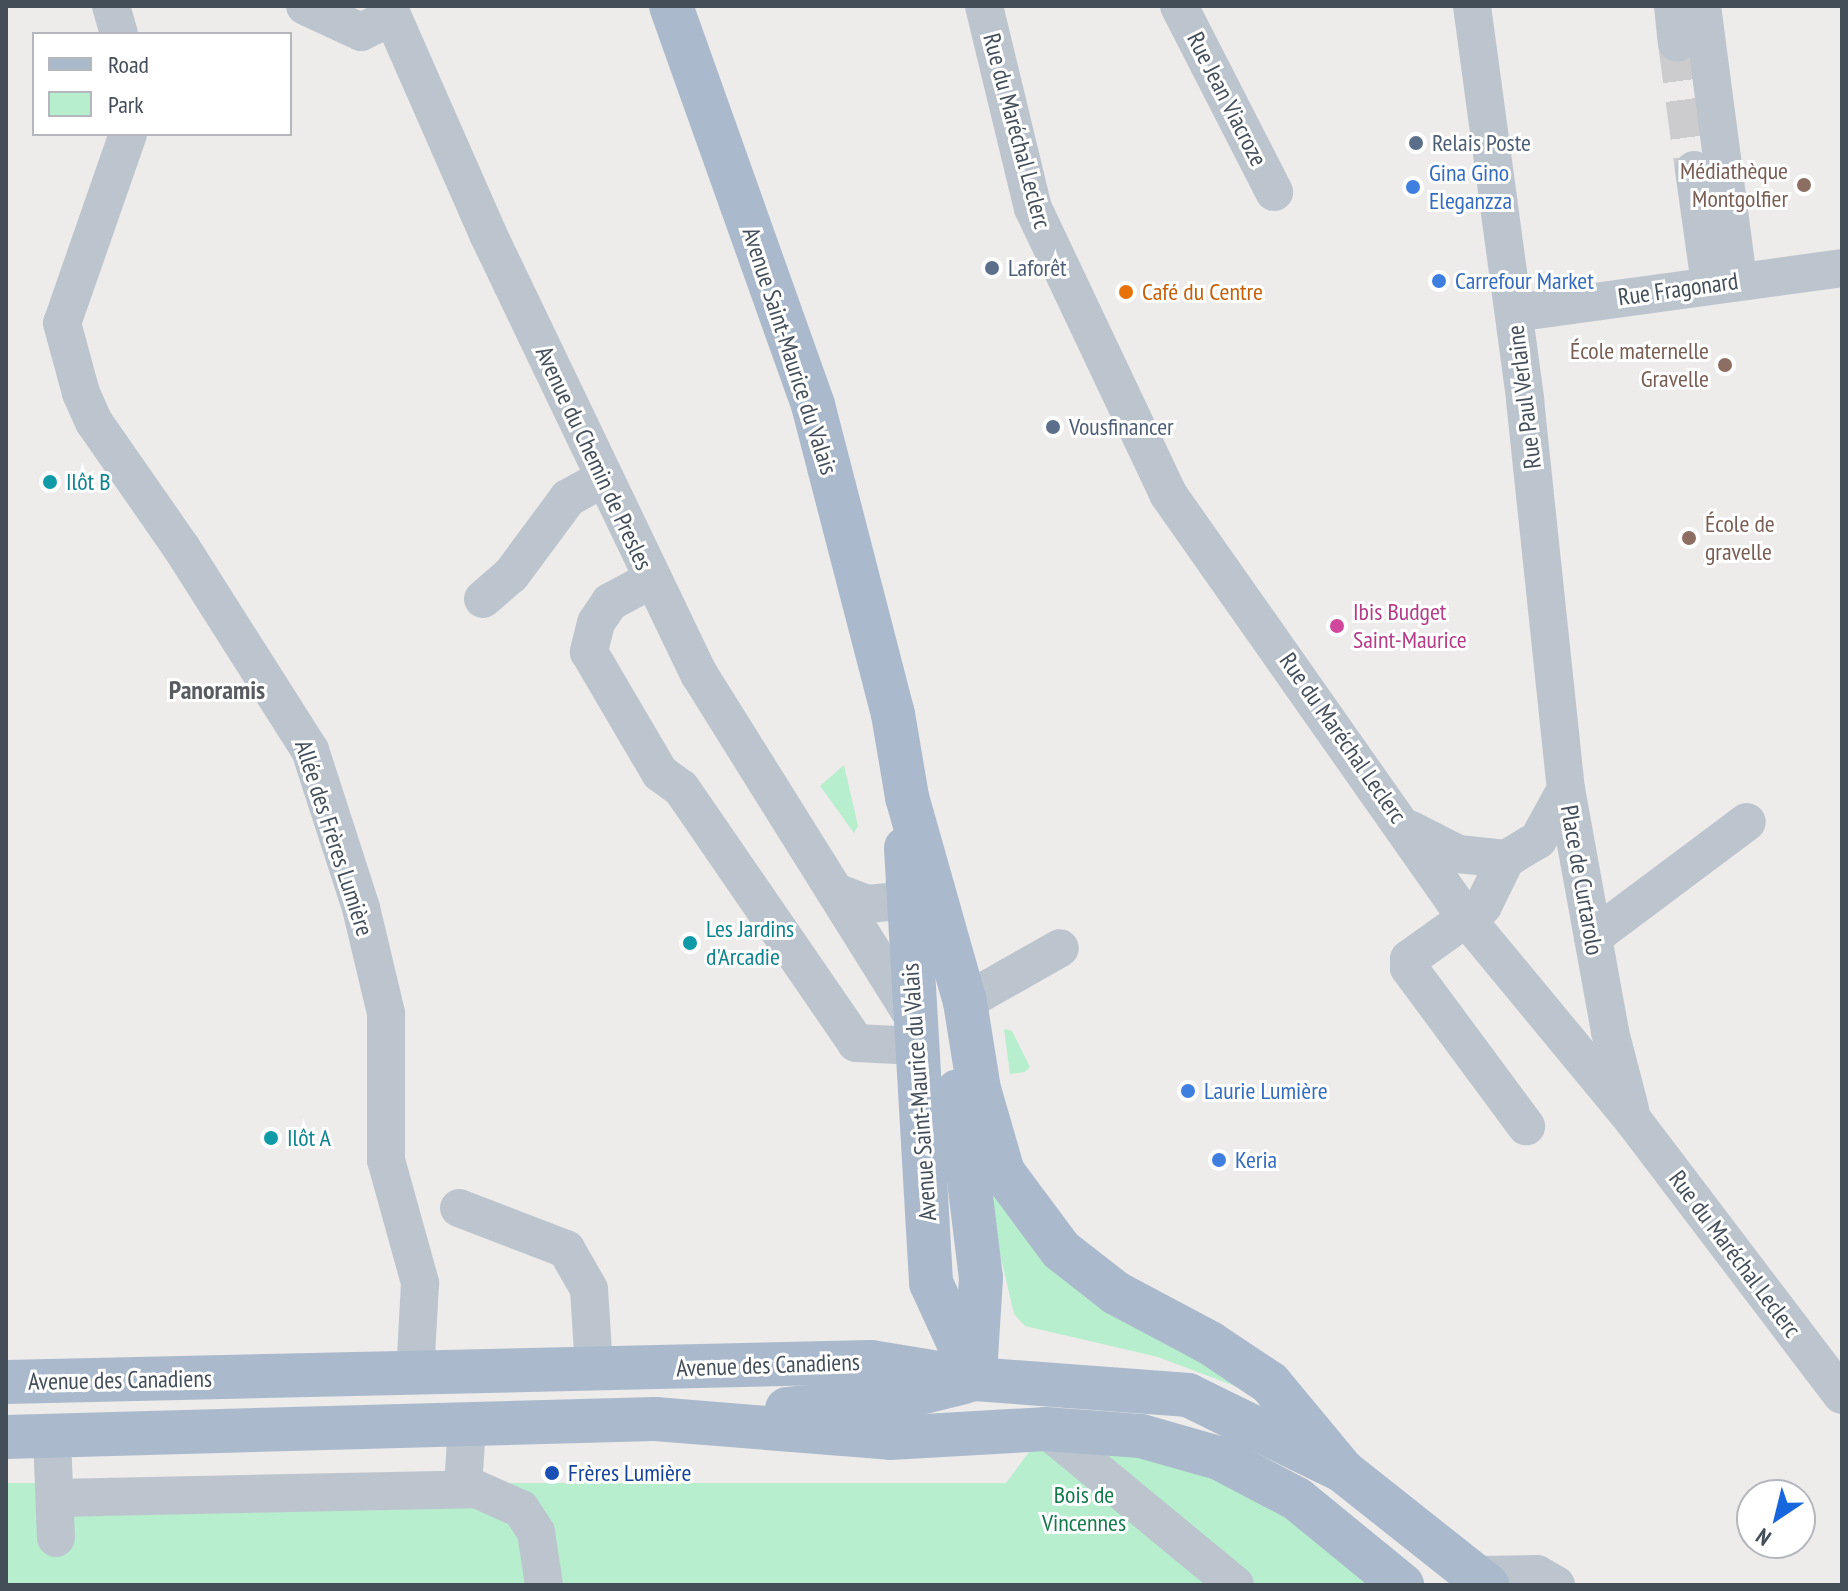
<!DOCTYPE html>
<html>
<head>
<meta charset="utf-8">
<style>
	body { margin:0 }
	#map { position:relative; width:1848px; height:1591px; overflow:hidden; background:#eeebeb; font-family:"PT Sans Narrow",sans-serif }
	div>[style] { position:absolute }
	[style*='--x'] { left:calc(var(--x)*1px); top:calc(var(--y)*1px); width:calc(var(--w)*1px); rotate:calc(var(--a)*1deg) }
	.green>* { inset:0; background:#b7eece }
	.minor-tunnel>* { height:38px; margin-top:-19px; transform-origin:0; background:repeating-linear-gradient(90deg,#ccccce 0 38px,transparent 0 57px) }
	.minor>* { height:38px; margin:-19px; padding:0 19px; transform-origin:19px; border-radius:19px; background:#bcc5ce }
	.major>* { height:44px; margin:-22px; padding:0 22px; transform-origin:22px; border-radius:22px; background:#aabacc }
	.dots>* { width:22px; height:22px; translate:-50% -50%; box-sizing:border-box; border:4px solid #fff; border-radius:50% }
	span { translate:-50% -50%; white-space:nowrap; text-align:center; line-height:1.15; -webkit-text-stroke:6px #fff; paint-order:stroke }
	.street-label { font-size:24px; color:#444e59 }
	.service-label { font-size:24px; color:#4e5e75 }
	.left { translate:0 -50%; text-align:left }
	.education-label { font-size:24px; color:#785e54 }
	.right { translate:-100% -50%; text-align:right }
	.shop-label { font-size:24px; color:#366cbe }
	.food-label { font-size:24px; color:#c56008 }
	.culture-label { font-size:24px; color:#0d838f }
	.hotel-label { font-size:24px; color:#b23c85 }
	.transit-label { font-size:24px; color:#164399 }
	.park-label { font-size:24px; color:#157a4b }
	.neighbourhood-label { font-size:26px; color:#585c60; font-weight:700 }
	.frame { position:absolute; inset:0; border:8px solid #444e59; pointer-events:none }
	.legend { position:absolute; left:32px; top:32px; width:260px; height:104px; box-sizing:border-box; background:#fff; border:2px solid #b4b8bd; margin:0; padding:10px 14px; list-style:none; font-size:24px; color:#444e59 }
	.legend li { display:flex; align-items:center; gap:16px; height:40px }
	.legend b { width:40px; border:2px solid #b4b8bd }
	.north { position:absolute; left:1736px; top:1479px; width:80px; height:80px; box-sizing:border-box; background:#fff; border:2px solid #b4b8bd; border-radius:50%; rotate:215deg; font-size:22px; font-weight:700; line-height:32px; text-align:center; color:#444e59 }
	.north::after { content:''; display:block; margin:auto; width:28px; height:36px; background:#1666de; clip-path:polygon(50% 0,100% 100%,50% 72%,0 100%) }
</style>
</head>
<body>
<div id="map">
	<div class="green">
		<i style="clip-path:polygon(844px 765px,858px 826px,854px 833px,820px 786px)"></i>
		<i style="clip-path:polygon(1004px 1029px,1012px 1031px,1030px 1067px,1025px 1072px,1010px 1074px)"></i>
		<i style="clip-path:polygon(984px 1185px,1248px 1391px,1158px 1357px,1025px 1326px,1014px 1314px)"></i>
		<i style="clip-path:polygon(1046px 1429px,1219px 1458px,1402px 1585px,6px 1585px,6px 1483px,1006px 1483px)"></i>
	</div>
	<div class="minor-tunnel">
		<i style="--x:1677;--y:43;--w:128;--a:82.4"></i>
	</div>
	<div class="minor">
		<i style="--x:111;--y:6;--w:29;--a:74"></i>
		<i style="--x:305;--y:6;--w:62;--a:24.9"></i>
		<i style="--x:361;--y:32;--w:34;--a:-26"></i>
		<i style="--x:388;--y:6;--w:249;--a:66.3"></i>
		<i style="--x:488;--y:234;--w:488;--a:64.4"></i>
		<i style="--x:699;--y:674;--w:408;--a:58"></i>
		<i style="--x:984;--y:6;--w:208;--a:76.4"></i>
		<i style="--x:1033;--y:208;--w:316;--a:64.7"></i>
		<i style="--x:1168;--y:494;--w:518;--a:54.9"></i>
		<i style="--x:1466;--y:918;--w:262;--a:50.4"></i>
		<i style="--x:1633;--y:1120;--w:345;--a:52.8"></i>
		<i style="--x:1179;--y:6;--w:209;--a:62.9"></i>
		<i style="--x:1472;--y:6;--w:398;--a:82.3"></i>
		<i style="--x:1525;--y:400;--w:391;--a:84"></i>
		<i style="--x:1566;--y:789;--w:247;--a:79.7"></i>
		<i style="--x:1610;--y:1032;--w:80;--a:75.4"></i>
		<i style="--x:1673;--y:6;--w:37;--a:84"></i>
		<i style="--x:1702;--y:6;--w:276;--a:82.5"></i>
		<i style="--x:128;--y:134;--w:200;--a:109.2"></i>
		<i style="--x:62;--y:323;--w:73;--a:74.8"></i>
		<i style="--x:81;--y:393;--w:32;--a:66"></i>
		<i style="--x:94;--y:422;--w:152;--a:55.2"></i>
		<i style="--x:181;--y:547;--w:241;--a:57.6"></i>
		<i style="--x:310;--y:750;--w:166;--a:72.1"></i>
		<i style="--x:361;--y:908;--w:108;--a:76.6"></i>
		<i style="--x:386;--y:1013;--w:147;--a:90"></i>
		<i style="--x:386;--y:1160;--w:128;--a:74.5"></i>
		<i style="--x:420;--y:1283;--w:91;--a:93.1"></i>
		<i style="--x:1694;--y:170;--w:115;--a:82"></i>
		<i style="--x:1514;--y:313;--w:331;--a:-7.8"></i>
		<i style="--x:651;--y:580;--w:47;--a:151.8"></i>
		<i style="--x:610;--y:602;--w:25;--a:124"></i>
		<i style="--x:596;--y:623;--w:30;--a:104"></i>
		<i style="--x:589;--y:652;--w:140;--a:59.6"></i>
		<i style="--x:660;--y:773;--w:26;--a:36"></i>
		<i style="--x:681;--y:788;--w:309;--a:55.5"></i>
		<i style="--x:856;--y:1043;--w:61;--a:2.8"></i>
		<i style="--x:483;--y:599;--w:37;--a:-41"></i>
		<i style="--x:511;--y:575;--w:96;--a:-53.5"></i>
		<i style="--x:568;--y:498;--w:41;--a:-29.1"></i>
		<i style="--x:1409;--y:829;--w:55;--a:27"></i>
		<i style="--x:1458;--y:854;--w:48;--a:5.9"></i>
		<i style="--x:1506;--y:859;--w:37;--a:-31"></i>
		<i style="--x:1538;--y:840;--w:58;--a:-61.2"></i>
		<i style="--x:1506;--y:859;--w:52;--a:116.1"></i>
		<i style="--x:1483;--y:906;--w:91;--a:144.4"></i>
		<i style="--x:1409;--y:959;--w:9;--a:90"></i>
		<i style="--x:1409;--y:968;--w:197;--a:53.5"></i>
		<i style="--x:836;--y:892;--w:34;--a:21"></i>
		<i style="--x:868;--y:904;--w:38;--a:-6"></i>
		<i style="--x:1593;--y:937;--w:192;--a:-36.8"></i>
		<i style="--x:965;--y:1002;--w:109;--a:-29.6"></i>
		<i style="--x:459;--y:1208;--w:115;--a:21"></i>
		<i style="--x:566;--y:1249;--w:46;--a:60.1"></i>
		<i style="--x:589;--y:1289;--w:80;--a:86.4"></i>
		<i style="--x:1046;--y:1429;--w:245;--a:39.5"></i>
		<i style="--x:52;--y:1436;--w:102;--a:87.8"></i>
		<i style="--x:463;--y:1489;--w:65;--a:-86.5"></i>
		<i style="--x:55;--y:1498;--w:421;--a:-1.2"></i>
		<i style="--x:476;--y:1489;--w:49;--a:24"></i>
		<i style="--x:521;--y:1509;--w:27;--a:57"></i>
		<i style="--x:536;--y:1532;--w:54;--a:81.4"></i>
		<i style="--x:1475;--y:1575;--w:62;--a:-0.9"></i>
		<i style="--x:1537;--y:1574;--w:22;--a:30"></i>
	</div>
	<div class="major">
		<i style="--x:671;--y:6;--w:424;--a:70.4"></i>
		<i style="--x:813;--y:405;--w:319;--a:75.5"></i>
		<i style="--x:893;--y:714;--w:84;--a:80.4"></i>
		<i style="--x:907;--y:797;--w:213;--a:74.2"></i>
		<i style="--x:965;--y:1002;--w:88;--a:80.9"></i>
		<i style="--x:979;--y:1089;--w:86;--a:73.9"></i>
		<i style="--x:1003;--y:1172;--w:97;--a:53.4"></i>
		<i style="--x:1061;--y:1250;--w:70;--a:38"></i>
		<i style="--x:1116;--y:1293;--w:106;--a:28"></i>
		<i style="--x:1210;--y:1343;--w:72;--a:33.7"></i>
		<i style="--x:1270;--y:1383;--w:114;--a:50.3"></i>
		<i style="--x:906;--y:848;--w:436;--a:86.7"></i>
		<i style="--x:931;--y:1283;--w:106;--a:65.4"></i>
		<i style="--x:958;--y:1091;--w:188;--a:83"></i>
		<i style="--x:981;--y:1278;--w:95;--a:93.6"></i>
		<i style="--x:6;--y:1382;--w:865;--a:-1.32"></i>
		<i style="--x:871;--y:1362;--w:105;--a:9.3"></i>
		<i style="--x:975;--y:1379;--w:214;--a:4.3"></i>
		<i style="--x:1188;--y:1395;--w:173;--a:26.1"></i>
		<i style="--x:1343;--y:1471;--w:184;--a:38.4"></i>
		<i style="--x:787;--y:1409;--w:105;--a:-4.9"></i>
		<i style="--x:892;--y:1400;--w:74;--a:-14"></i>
		<i style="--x:6;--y:1437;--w:649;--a:-1.59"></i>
		<i style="--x:655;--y:1419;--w:236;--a:4.6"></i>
		<i style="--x:890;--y:1438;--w:156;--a:-3.3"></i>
		<i style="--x:1046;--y:1429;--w:95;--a:4.2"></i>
		<i style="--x:1141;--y:1436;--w:81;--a:15.8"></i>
		<i style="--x:1219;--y:1458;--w:88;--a:27.7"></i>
		<i style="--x:1297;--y:1499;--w:136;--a:39.3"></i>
	</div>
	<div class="dots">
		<i style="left:1416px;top:143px;background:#5c6f8a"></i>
		<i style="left:1804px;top:185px;background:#8d6e63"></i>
		<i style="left:1413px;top:187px;background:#3f7fe0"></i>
		<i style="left:992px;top:268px;background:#5c6f8a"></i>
		<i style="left:1439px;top:281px;background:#3f7fe0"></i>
		<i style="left:1126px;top:292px;background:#e8710a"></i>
		<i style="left:1725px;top:365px;background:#8d6e63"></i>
		<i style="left:1053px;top:427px;background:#5c6f8a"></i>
		<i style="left:50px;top:482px;background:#0f9aa8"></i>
		<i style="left:1689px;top:538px;background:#8d6e63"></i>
		<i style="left:1337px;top:626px;background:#d1479c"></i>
		<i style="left:690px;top:943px;background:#0f9aa8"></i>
		<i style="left:1188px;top:1091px;background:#3f7fe0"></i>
		<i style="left:271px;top:1138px;background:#0f9aa8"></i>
		<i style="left:1219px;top:1160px;background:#3f7fe0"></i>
		<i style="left:552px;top:1473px;background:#1a4fb4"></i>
	</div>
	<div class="street-label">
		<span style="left:1227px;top:99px;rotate:63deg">Rue Jean Viacroze</span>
		<span style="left:1017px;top:131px;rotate:75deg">Rue du Maréchal Leclerc</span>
		<span style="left:1678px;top:289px;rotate:-8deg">Rue Fragonard</span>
		<span style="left:790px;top:351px;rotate:72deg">Avenue Saint-Maurice du Valais</span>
		<span style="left:1524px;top:397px;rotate:-97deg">Rue Paul Verlaine</span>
		<span style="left:594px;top:458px;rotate:65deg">Avenue du Chemin de Presles</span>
		<span style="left:1343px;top:738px;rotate:55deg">Rue du Maréchal Leclerc</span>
		<span style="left:334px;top:838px;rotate:72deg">Allée des Frères Lumière</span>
		<span style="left:1582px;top:880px;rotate:80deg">Place de Curtarolo</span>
		<span style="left:919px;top:1092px;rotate:-94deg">Avenue Saint-Maurice du Valais</span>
		<span style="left:1735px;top:1254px;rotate:53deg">Rue du Maréchal Leclerc</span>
		<span style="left:768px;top:1365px;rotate:-2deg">Avenue des Canadiens</span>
		<span style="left:120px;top:1380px;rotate:-1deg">Avenue des Canadiens</span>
	</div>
	<div class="service-label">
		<span class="left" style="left:1432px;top:143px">Relais Poste</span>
		<span class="left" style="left:1008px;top:268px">Laforêt</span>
		<span class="left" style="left:1069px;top:427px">Vousfinancer</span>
	</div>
	<div class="education-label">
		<span class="right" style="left:1788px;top:185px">Médiathèque<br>Montgolfier</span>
		<span class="right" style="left:1709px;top:365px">École maternelle<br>Gravelle</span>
		<span class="left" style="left:1705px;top:538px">École de<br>gravelle</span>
	</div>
	<div class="shop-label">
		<span class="left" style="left:1429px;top:187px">Gina Gino<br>Eleganzza</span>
		<span class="left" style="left:1455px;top:281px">Carrefour Market</span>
		<span class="left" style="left:1204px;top:1091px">Laurie Lumière</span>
		<span class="left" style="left:1235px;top:1160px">Keria</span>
	</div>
	<div class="food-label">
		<span class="left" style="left:1142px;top:292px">Café du Centre</span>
	</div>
	<div class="culture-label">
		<span class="left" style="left:66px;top:482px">Ilôt B</span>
		<span class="left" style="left:706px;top:943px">Les Jardins<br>d'Arcadie</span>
		<span class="left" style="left:287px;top:1138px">Ilôt A</span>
	</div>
	<div class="hotel-label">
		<span class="left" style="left:1353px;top:626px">Ibis Budget<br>Saint-Maurice</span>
	</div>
	<div class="transit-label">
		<span class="left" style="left:568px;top:1473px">Frères Lumière</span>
	</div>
	<div class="park-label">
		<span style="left:1084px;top:1509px">Bois de<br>Vincennes</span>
	</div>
	<div class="neighbourhood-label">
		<span style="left:217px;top:690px">Panoramis</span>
	</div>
	<div class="frame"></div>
	<ul class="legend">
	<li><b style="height:10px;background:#aabacc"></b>Road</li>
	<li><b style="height:22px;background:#b7eece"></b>Park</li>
	</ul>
	<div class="north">N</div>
</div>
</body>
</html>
